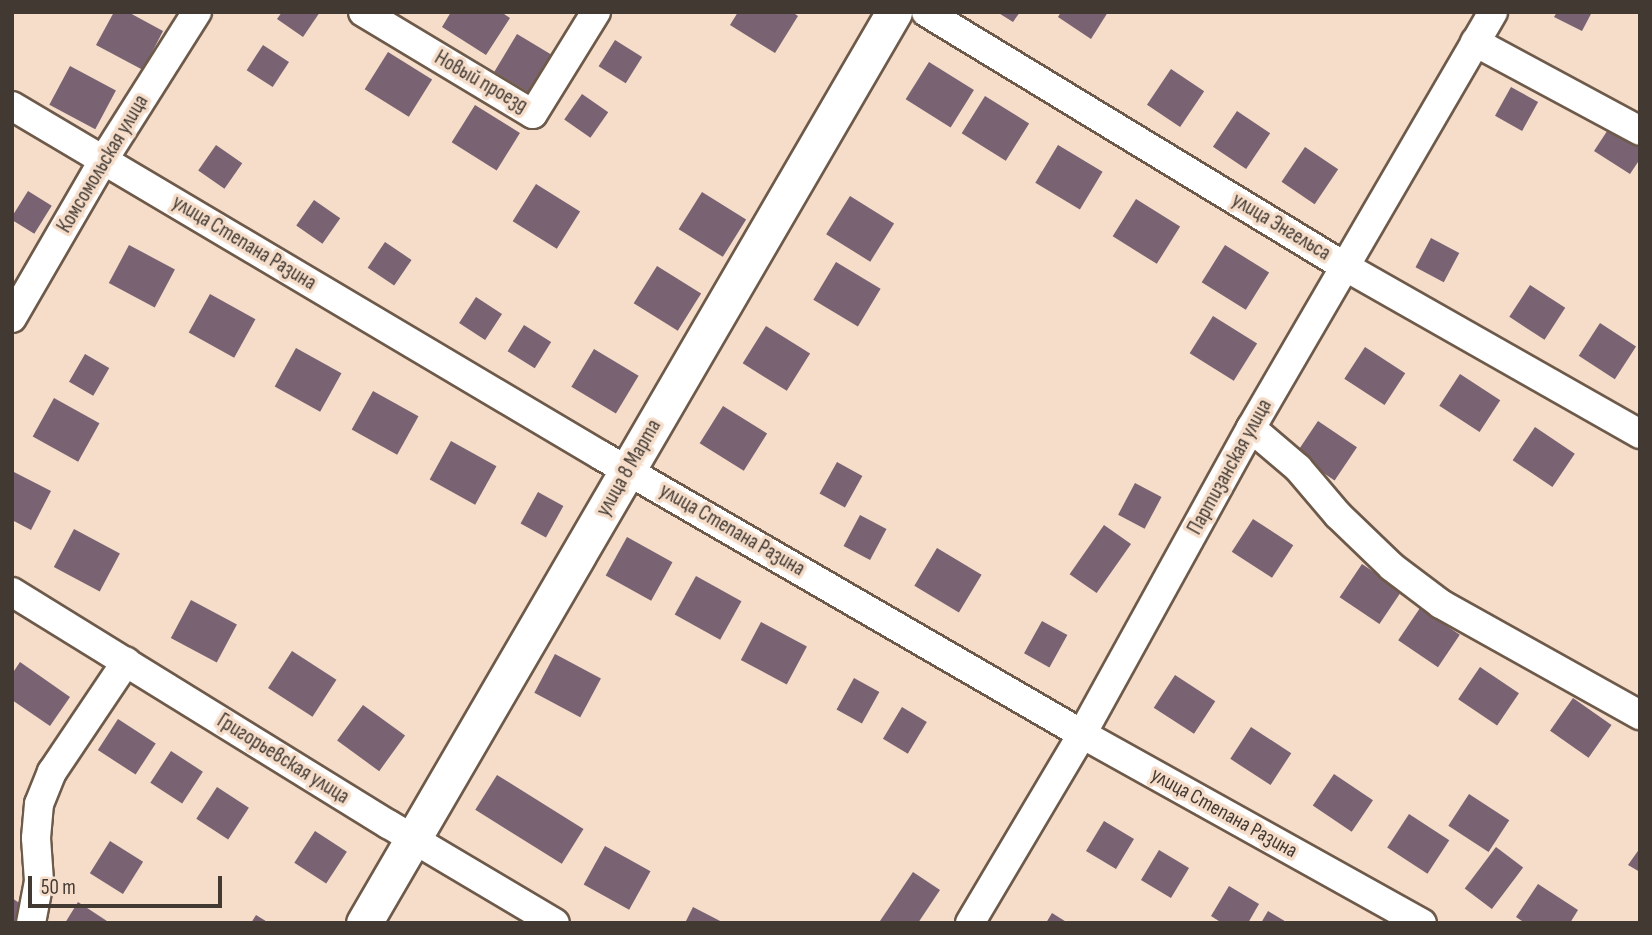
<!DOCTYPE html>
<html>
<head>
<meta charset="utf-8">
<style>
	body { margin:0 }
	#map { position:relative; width:1652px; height:935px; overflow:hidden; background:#f5ddca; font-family:"Sofia Sans Condensed",sans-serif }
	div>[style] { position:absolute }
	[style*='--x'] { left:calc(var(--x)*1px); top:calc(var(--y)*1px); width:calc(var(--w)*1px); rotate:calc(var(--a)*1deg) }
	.building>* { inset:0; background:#796271; transform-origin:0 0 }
	.roads { filter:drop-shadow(2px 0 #6e5a4a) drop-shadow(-2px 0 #6e5a4a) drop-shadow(0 2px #6e5a4a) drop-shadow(0 -2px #6e5a4a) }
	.minor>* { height:28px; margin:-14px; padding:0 14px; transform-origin:14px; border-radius:14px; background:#fff }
	.major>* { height:35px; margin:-17.5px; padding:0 17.5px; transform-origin:17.5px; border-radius:17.5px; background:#fff }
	span { translate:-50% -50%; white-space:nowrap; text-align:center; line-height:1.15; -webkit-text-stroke:7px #f5ddca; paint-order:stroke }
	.street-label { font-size:21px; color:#423932 }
	.frame { position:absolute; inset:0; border:14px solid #423932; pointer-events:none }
	.scale { position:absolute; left:28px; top:876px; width:194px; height:32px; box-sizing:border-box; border:4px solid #423932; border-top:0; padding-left:9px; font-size:21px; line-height:24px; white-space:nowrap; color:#423932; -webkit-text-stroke:5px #f5ddca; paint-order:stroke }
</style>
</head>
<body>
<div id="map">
	<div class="building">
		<i style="clip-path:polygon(114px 12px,128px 12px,163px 31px,143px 70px,96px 45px)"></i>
		<i style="clip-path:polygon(282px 12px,320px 12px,303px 37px,277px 19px)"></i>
		<i style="clip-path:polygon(451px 12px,501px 12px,510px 18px,486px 55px,442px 27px)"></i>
		<i style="clip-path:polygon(738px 12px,792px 12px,798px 16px,775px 53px,730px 25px)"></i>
		<i style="clip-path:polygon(997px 12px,1020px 12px,1013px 22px)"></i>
		<i style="clip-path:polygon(1061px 12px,1108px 12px,1091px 39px,1058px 17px)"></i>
		<i style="clip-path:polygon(1557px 12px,1592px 12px,1582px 31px,1554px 17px)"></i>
		<i style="left:517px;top:34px;width:52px;height:44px;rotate:31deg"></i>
		<i style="left:615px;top:40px;width:32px;height:31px;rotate:32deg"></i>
		<i style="left:263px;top:45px;width:31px;height:30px;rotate:33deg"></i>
		<i style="left:388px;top:52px;width:52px;height:44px;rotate:32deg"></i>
		<i style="left:929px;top:62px;width:53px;height:44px;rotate:32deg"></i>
		<i style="left:70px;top:66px;width:52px;height:44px;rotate:28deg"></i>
		<i style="left:1171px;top:69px;width:40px;height:43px;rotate:34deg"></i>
		<i style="left:1511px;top:87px;width:31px;height:33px;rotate:29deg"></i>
		<i style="left:582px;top:94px;width:32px;height:31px;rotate:35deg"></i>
		<i style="left:985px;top:96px;width:52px;height:44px;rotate:32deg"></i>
		<i style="left:475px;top:105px;width:53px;height:44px;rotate:32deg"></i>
		<i style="left:1237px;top:111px;width:40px;height:43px;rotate:34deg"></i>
		<i style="clip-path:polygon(1615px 119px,1640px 135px,1640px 159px,1630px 174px,1594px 151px)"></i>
		<i style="left:216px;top:145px;width:32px;height:31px;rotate:35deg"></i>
		<i style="left:1058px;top:145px;width:52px;height:44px;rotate:31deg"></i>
		<i style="left:1305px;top:147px;width:40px;height:42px;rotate:34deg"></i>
		<i style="left:536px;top:184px;width:52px;height:44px;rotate:32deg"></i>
		<i style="left:28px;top:191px;width:28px;height:33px;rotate:32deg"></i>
		<i style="left:702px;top:192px;width:52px;height:44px;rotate:32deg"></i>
		<i style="left:850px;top:196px;width:52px;height:45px;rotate:32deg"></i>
		<i style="left:1136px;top:199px;width:52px;height:44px;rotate:32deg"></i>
		<i style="left:314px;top:200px;width:32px;height:31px;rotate:35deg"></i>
		<i style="left:1431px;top:238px;width:32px;height:33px;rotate:28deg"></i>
		<i style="left:385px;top:242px;width:32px;height:31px;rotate:34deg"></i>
		<i style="left:129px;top:245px;width:52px;height:43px;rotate:28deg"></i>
		<i style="left:1225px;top:245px;width:52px;height:44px;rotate:32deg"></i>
		<i style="left:836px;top:262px;width:52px;height:44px;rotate:31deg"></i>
		<i style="left:657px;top:266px;width:52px;height:44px;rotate:32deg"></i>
		<i style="left:1530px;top:285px;width:42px;height:38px;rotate:33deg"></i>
		<i style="left:210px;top:294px;width:52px;height:44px;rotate:29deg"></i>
		<i style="left:476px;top:297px;width:31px;height:31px;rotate:33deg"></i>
		<i style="left:1213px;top:316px;width:52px;height:44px;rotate:32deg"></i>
		<i style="left:1600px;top:323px;width:43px;height:39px;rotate:33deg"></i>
		<i style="left:524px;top:325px;width:32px;height:31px;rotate:32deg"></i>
		<i style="left:766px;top:326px;width:52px;height:44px;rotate:32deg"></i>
		<i style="left:1365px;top:347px;width:48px;height:38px;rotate:33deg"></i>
		<i style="left:296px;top:348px;width:52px;height:44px;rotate:29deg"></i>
		<i style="left:594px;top:349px;width:52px;height:44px;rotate:31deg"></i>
		<i style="left:85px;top:354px;width:28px;height:32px;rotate:30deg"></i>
		<i style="left:1460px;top:374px;width:48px;height:38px;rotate:33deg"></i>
		<i style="left:373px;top:391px;width:52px;height:44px;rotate:29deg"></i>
		<i style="left:54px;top:398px;width:52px;height:44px;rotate:29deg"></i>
		<i style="left:723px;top:406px;width:52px;height:44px;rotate:32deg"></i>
		<i style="left:1318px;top:421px;width:47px;height:40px;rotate:34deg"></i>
		<i style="left:1535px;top:427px;width:48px;height:40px;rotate:34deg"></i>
		<i style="left:451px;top:441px;width:52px;height:44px;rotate:29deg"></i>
		<i style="left:837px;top:462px;width:29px;height:36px;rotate:29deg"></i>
		<i style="clip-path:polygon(12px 471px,51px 491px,31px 530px,12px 520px)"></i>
		<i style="left:1135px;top:483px;width:30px;height:36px;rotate:28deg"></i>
		<i style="left:538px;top:492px;width:29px;height:36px;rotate:29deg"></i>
		<i style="left:860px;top:515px;width:30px;height:35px;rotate:28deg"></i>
		<i style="left:1253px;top:519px;width:48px;height:39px;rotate:33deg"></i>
		<i style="left:1104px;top:525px;width:33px;height:60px;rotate:35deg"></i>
		<i style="left:74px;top:529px;width:52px;height:43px;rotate:28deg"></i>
		<i style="left:627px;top:537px;width:52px;height:44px;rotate:29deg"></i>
		<i style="left:937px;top:548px;width:52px;height:44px;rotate:31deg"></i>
		<i style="left:1362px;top:564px;width:48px;height:40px;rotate:34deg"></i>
		<i style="left:696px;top:576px;width:52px;height:44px;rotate:29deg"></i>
		<i style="left:191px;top:600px;width:52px;height:43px;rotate:28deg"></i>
		<i style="left:1420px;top:608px;width:48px;height:39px;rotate:34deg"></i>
		<i style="left:1042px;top:621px;width:29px;height:37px;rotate:29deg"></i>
		<i style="left:761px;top:622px;width:52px;height:43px;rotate:28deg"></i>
		<i style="left:292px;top:651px;width:53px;height:44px;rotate:33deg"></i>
		<i style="left:555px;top:654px;width:52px;height:44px;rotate:28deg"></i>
		<i style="clip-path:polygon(20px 662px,70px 697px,50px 726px,12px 700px,12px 674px)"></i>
		<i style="left:1480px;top:667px;width:47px;height:39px;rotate:34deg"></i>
		<i style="left:1175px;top:675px;width:48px;height:39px;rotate:33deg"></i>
		<i style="left:854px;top:678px;width:29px;height:36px;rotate:29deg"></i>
		<i style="left:1573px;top:698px;width:47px;height:40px;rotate:35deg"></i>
		<i style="left:363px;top:705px;width:52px;height:44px;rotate:36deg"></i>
		<i style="left:902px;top:707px;width:29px;height:37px;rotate:31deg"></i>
		<i style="left:118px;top:719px;width:45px;height:37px;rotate:33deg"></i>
		<i style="left:1251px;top:727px;width:48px;height:38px;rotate:33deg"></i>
		<i style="left:171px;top:751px;width:38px;height:38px;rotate:33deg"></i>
		<i style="left:1334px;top:774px;width:47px;height:38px;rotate:34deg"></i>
		<i style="left:497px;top:775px;width:102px;height:41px;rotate:32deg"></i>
		<i style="left:217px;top:787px;width:38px;height:38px;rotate:33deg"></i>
		<i style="left:1469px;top:794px;width:48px;height:38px;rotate:33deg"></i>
		<i style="left:1409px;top:814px;width:48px;height:40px;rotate:33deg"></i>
		<i style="left:1104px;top:821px;width:35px;height:35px;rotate:31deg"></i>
		<i style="left:315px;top:831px;width:38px;height:38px;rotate:33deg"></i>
		<i style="left:110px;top:841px;width:39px;height:38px;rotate:32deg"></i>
		<i style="left:605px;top:846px;width:52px;height:44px;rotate:29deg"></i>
		<i style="left:1496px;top:847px;width:34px;height:52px;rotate:37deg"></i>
		<i style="clip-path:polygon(1640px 848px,1640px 872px,1628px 865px)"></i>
		<i style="left:1159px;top:850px;width:35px;height:35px;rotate:31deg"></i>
		<i style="clip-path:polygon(913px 872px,940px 890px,918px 923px,882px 923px,880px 921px)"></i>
		<i style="clip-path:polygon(1538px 884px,1578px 910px,1570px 923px,1525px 923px,1516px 917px)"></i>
		<i style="clip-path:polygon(1229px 886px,1259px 904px,1248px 923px,1222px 923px,1211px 916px)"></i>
		<i style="clip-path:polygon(12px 898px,28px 909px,19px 923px,12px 923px)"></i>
		<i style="clip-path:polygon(78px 902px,110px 923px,65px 923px)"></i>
		<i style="clip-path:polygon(693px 907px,724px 923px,685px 923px)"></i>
		<i style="clip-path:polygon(1268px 911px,1288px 923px,1261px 923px)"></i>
		<i style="clip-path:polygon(1052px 913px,1068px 923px,1046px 923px)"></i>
		<i style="clip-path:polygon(256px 915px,269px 923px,251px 923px)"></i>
	</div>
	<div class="roads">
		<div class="minor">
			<i style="--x:363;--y:12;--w:198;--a:31"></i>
			<i style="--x:533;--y:114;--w:120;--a:-58.3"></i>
			<i style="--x:926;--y:12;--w:491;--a:31.3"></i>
			<i style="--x:1346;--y:267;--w:338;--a:29.6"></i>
			<i style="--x:1475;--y:42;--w:187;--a:28.3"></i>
			<i style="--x:12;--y:106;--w:686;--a:30.68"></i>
			<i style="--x:602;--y:456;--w:555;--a:30.08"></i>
			<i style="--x:1082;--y:734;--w:389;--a:29.1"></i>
			<i style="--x:12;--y:318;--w:184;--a:-59.9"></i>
			<i style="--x:104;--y:159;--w:174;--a:-57.7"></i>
			<i style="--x:1251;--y:428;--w:62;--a:40.4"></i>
			<i style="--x:1298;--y:468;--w:62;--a:49.6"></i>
			<i style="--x:1338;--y:515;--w:75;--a:43.9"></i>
			<i style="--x:1392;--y:567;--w:61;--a:37.1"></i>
			<i style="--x:1441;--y:604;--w:228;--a:29.2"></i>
			<i style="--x:12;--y:592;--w:442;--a:31.7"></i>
			<i style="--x:388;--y:824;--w:194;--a:30.7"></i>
			<i style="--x:31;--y:923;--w:43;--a:-79.2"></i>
			<i style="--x:39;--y:881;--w:43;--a:-94"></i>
			<i style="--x:36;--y:838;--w:34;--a:-85"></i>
			<i style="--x:39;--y:804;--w:35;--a:-68"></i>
			<i style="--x:52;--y:772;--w:133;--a:-56.1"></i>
			<i style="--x:970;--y:923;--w:220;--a:-59.3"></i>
			<i style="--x:1082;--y:734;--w:350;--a:-61.1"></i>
			<i style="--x:1251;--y:428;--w:481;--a:-59.8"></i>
		</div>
		<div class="major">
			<i style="--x:364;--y:923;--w:1054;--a:-59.81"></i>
		</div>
	</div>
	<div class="street-label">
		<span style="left:481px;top:82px;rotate:30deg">Новый проезд</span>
		<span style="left:103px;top:164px;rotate:-59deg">Комсомольская улица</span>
		<span style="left:1281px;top:227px;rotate:31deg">улица Энгельса</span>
		<span style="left:244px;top:243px;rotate:31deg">улица Степана Разина</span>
		<span style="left:1230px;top:467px;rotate:-61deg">Партизанская улица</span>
		<span style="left:629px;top:468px;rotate:-60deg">улица 8 Марта</span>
		<span style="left:732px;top:530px;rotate:30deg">улица Степана Разина</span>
		<span style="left:283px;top:759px;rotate:32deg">Григорьевская улица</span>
		<span style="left:1224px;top:813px;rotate:29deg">улица Степана Разина</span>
	</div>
	<div class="frame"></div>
	<div class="scale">50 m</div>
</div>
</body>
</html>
